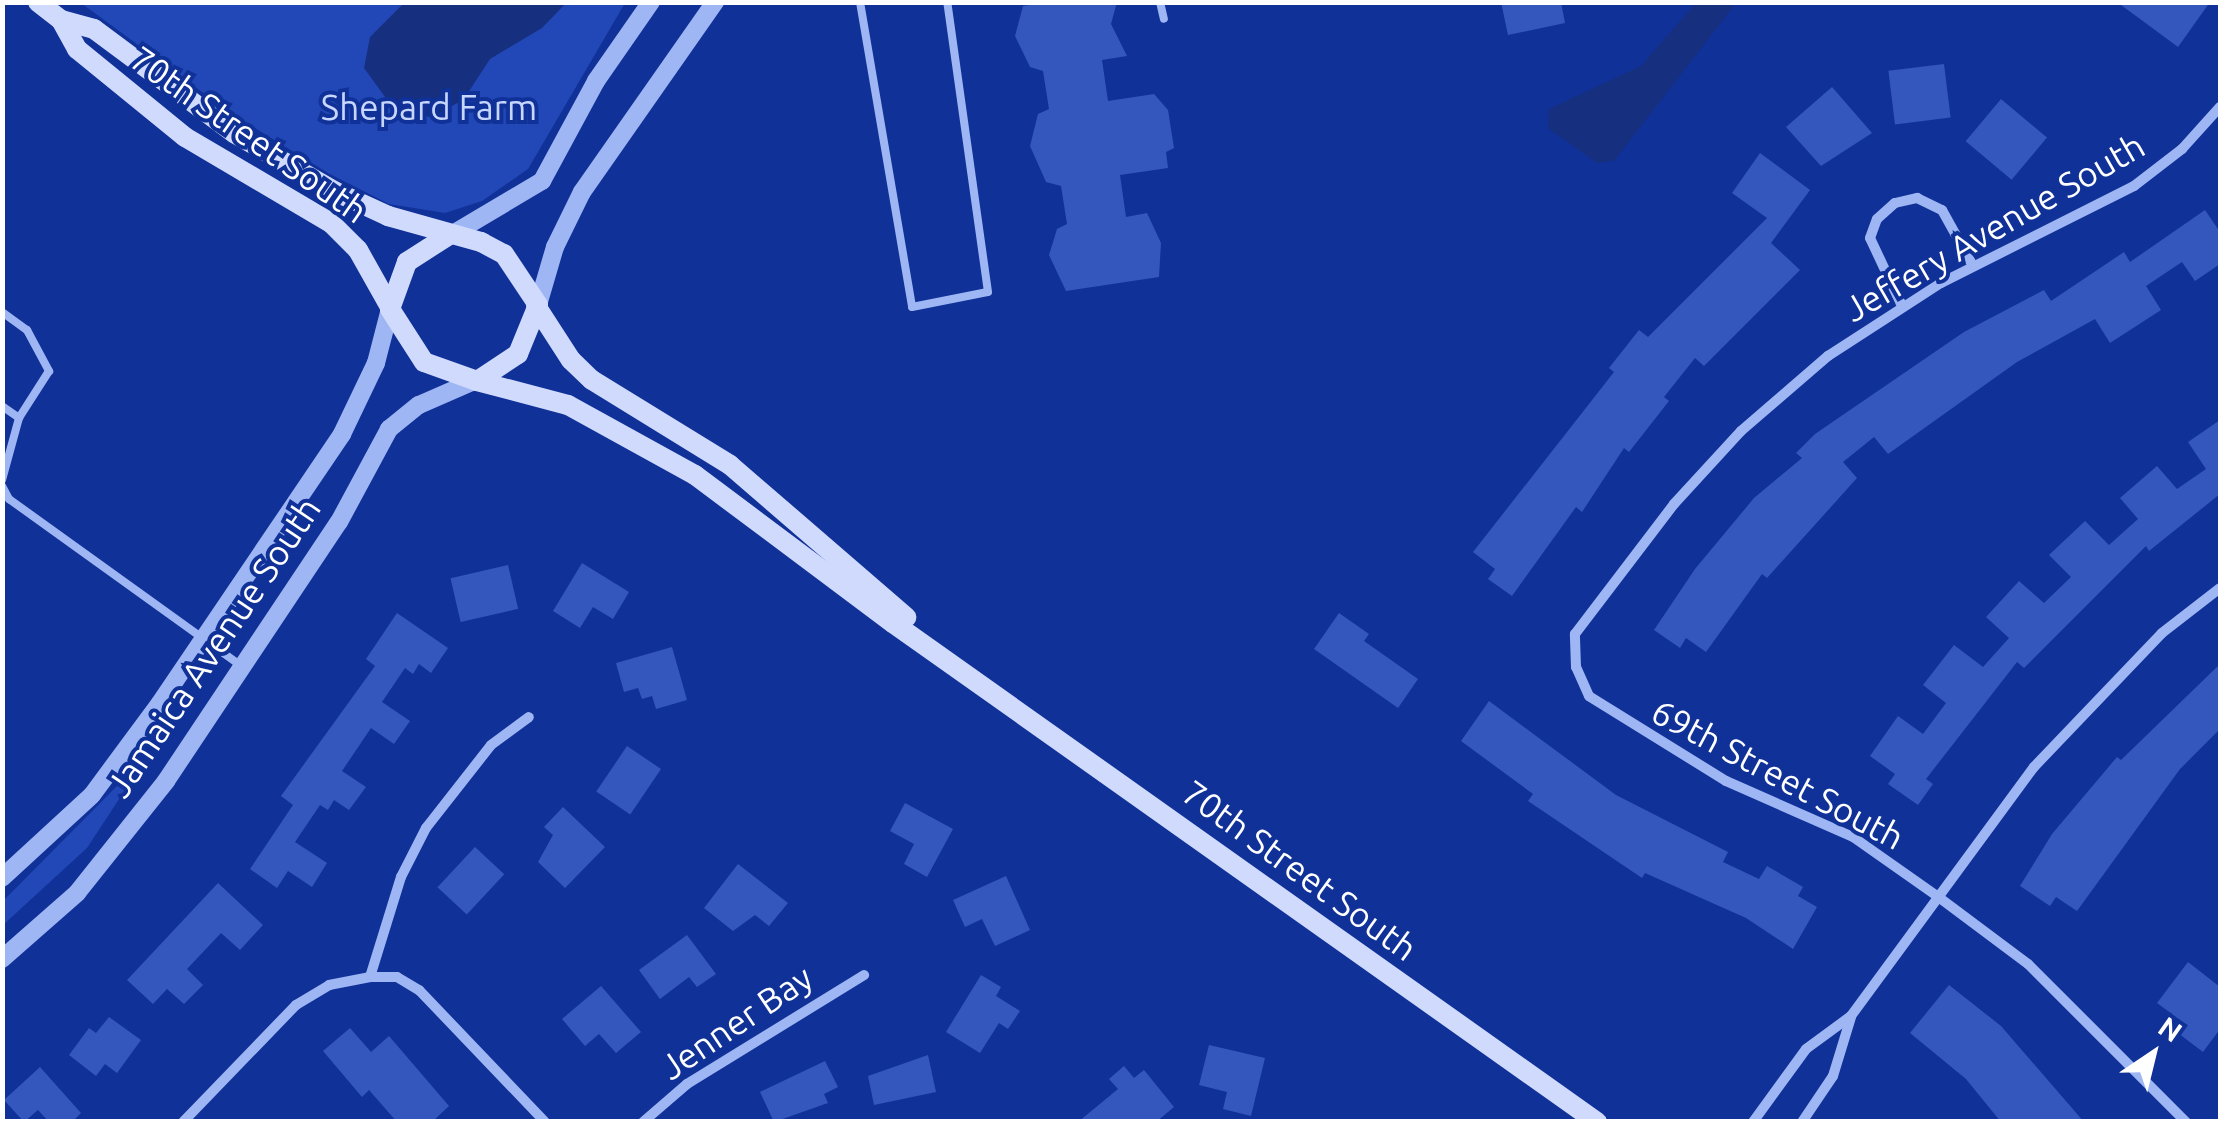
<!DOCTYPE html>
<html>
<head>
<meta charset="utf-8">
<style>
	body { margin:0 }
	#map { position:relative; width:2223px; height:1124px; overflow:hidden; background:#103197; font-family:Ubuntu,sans-serif }
	div>[style] { position:absolute }
	[style*='--x'] { left:calc(var(--x)*1px); top:calc(var(--y)*1px); width:calc(var(--w)*1px); rotate:calc(var(--a)*1deg) }
	.green>* { inset:0; background:#2248b7 }
	.water>* { inset:0; background:#162f7e }
	.building>* { inset:0; background:#3457be; transform-origin:0 0 }
	.service>* { height:8px; margin:-4px; padding:0 4px; transform-origin:4px; border-radius:4px; background:#9fb6f4 }
	.minor>* { height:10px; margin:-5px; padding:0 5px; transform-origin:5px; border-radius:5px; background:#9fb6f4 }
	.tertiary>* { height:18px; margin:-9px; padding:0 9px; transform-origin:9px; border-radius:9px; background:#9fb6f4 }
	.secondary>* { height:20px; margin:-10px; padding:0 10px; transform-origin:10px; border-radius:10px; background:#cfdafd }
	span { translate:-50% -50%; white-space:nowrap; text-align:center; line-height:1.15; -webkit-text-stroke:8px #103197; paint-order:stroke }
	.park-label { font-size:35px; color:#c7d6fe }
	.street-label { font-size:35px; color:#fff }
	.frame { position:absolute; inset:0; border:5px solid #fff; pointer-events:none }
	.north { position:absolute; left:2103px; top:1004px; width:100px; height:100px; -webkit-text-stroke:8px #103197; paint-order:stroke; rotate:35deg; font-size:28px; font-weight:700; line-height:40px; text-align:center; color:#fff }
	.north::after { content:''; display:block; margin:auto; width:35px; height:45px; background:#fff; clip-path:polygon(50% 0,100% 100%,50% 72%,0 100%) }
</style>
</head>
<body>
<div id="map">
	<div class="green">
		<i style="clip-path:polygon(81px 3px,625px 3px,528px 169px,482px 201px,445px 213px,389px 204px,328px 173px,232px 114px)"></i>
		<i style="clip-path:polygon(121px 782px,127px 787px,87px 848px,3px 925px,3px 901px)"></i>
	</div>
	<div class="water">
		<i style="clip-path:polygon(405px 2px,566px 2px,566px 3px,542px 28px,490px 59px,464px 99px,432px 118px,388px 101px,364px 68px,370px 37px)"></i>
		<i style="clip-path:polygon(1696px 3px,1736px 3px,1614px 161px,1597px 163px,1548px 128px,1549px 109px,1641px 66px)"></i>
	</div>
	<div class="building">
		<i style="clip-path:polygon(1048px 2px,1117px 2px,1111px 24px,1127px 56px,1102px 60px,1108px 101px,1154px 94px,1168px 110px,1174px 148px,1166px 152px,1168px 168px,1120px 175px,1126px 217px,1147px 213px,1161px 243px,1159px 277px,1066px 291px,1049px 255px,1057px 229px,1067px 224px,1061px 186px,1046px 182px,1030px 146px,1038px 114px,1049px 109px,1043px 71px,1030px 67px,1015px 36px,1023px 6px)"></i>
		<i style="clip-path:polygon(1501px 2px,1561px 2px,1565px 23px,1508px 35px)"></i>
		<i style="clip-path:polygon(2117px 2px,2210px 2px,2178px 47px)"></i>
		<i style="left:1944px;top:64px;width:54px;height:56px;rotate:83deg"></i>
		<i style="clip-path:polygon(1832px 87px,1872px 133px,1821px 166px,1786px 127px)"></i>
		<i style="left:2001px;top:99px;width:60px;height:55px;rotate:40deg"></i>
		<i style="clip-path:polygon(1760px 153px,1810px 190px,1771px 243px,1800px 270px,1704px 366px,1695px 358px,1664px 397px,1669px 401px,1629px 452px,1624px 448px,1582px 512px,1576px 507px,1512px 596px,1488px 579px,1495px 569px,1473px 552px,1614px 372px,1609px 368px,1639px 330px,1648px 337px,1767px 218px,1732px 193px)"></i>
		<i style="clip-path:polygon(2205px 210px,2220px 232px,2220px 264px,2195px 281px,2182px 262px,2146px 286px,2161px 310px,2110px 343px,2095px 319px,2017px 362px,1888px 454px,1874px 437px,1843px 462px,1857px 478px,1767px 578px,1762px 574px,1706px 652px,1686px 638px,1680px 648px,1654px 630px,1695px 569px,1754px 498px,1802px 458px,1796px 453px,1815px 434px,1964px 332px,2044px 290px,2051px 301px,2124px 252px,2130px 262px)"></i>
		<i style="clip-path:polygon(2220px 420px,2220px 494px,2149px 551px,2146px 546px,2024px 668px,2017px 662px,1926px 779px,1933px 784px,1918px 805px,1888px 784px,1895px 774px,1870px 756px,1898px 716px,1923px 734px,1946px 703px,1923px 685px,1954px 645px,1983px 667px,2009px 638px,1986px 617px,2019px 581px,2044px 603px,2071px 577px,2049px 555px,2085px 521px,2109px 545px,2138px 519px,2120px 498px,2157px 466px,2177px 489px,2206px 469px,2188px 442px)"></i>
		<i style="clip-path:polygon(582px 563px,629px 592px,613px 619px,593px 607px,580px 628px,553px 611px)"></i>
		<i style="left:508px;top:565px;width:45px;height:59px;rotate:77deg"></i>
		<i style="clip-path:polygon(397px 613px,448px 648px,431px 673px,419px 664px,413px 674px,405px 668px,382px 702px,410px 721px,394px 744px,371px 728px,342px 771px,366px 787px,349px 810px,334px 800px,328px 810px,320px 805px,295px 842px,327px 863px,312px 887px,288px 871px,277px 888px,250px 869px,293px 805px,281px 796px,375px 666px,366px 659px)"></i>
		<i style="clip-path:polygon(1339px 613px,1369px 634px,1364px 641px,1418px 679px,1398px 708px,1314px 649px)"></i>
		<i style="clip-path:polygon(672px 647px,687px 700px,656px 709px,652px 696px,642px 699px,638px 688px,624px 692px,616px 663px)"></i>
		<i style="clip-path:polygon(2220px 664px,2220px 729px,2180px 769px,2077px 911px,2056px 897px,2050px 906px,2020px 886px,2052px 834px,2117px 757px,2121px 760px)"></i>
		<i style="clip-path:polygon(1489px 701px,1616px 795px,1728px 852px,1723px 862px,1759px 879px,1767px 866px,1803px 887px,1798px 896px,1817px 907px,1793px 949px,1746px 918px,1645px 873px,1642px 878px,1528px 801px,1533px 794px,1461px 741px)"></i>
		<i style="left:627px;top:746px;width:41px;height:55px;rotate:34deg"></i>
		<i style="clip-path:polygon(905px 803px,953px 829px,927px 877px,904px 864px,914px 844px,890px 831px)"></i>
		<i style="clip-path:polygon(563px 807px,605px 847px,565px 888px,538px 862px,553px 835px,544px 827px)"></i>
		<i style="left:475px;top:847px;width:40px;height:55px;rotate:43deg"></i>
		<i style="clip-path:polygon(738px 864px,788px 903px,769px 926px,755px 915px,733px 931px,704px 908px)"></i>
		<i style="clip-path:polygon(1006px 876px,1030px 930px,995px 946px,982px 919px,965px 927px,953px 900px)"></i>
		<i style="clip-path:polygon(218px 883px,263px 925px,240px 950px,221px 933px,187px 969px,203px 985px,184px 1004px,167px 989px,153px 1004px,127px 980px)"></i>
		<i style="clip-path:polygon(687px 935px,716px 974px,697px 987px,689px 977px,660px 999px,639px 970px)"></i>
		<i style="clip-path:polygon(2188px 962px,2220px 987px,2220px 1029px,2203px 1052px,2174px 1030px,2180px 1020px,2157px 1003px)"></i>
		<i style="clip-path:polygon(981px 975px,1001px 987px,996px 996px,1020px 1011px,1008px 1029px,999px 1023px,980px 1053px,946px 1032px)"></i>
		<i style="clip-path:polygon(1949px 985px,2001px 1026px,2084px 1122px,2001px 1122px,1966px 1079px,1910px 1033px)"></i>
		<i style="clip-path:polygon(601px 986px,641px 1032px,616px 1053px,599px 1034px,585px 1046px,562px 1019px)"></i>
		<i style="clip-path:polygon(109px 1017px,141px 1040px,117px 1073px,105px 1064px,96px 1076px,69px 1055px,89px 1028px,96px 1033px)"></i>
		<i style="clip-path:polygon(350px 1028px,371px 1052px,389px 1036px,449px 1106px,432px 1122px,397px 1122px,369px 1090px,362px 1097px,323px 1051px)"></i>
		<i style="clip-path:polygon(1209px 1045px,1265px 1058px,1251px 1116px,1223px 1109px,1227px 1092px,1199px 1085px)"></i>
		<i style="clip-path:polygon(928px 1055px,936px 1092px,874px 1105px,868px 1076px)"></i>
		<i style="clip-path:polygon(825px 1061px,838px 1087px,824px 1094px,828px 1103px,774px 1122px,760px 1092px)"></i>
		<i style="clip-path:polygon(1124px 1066px,1134px 1078px,1144px 1070px,1174px 1107px,1156px 1122px,1078px 1122px,1118px 1089px,1109px 1079px)"></i>
		<i style="clip-path:polygon(40px 1067px,81px 1113px,72px 1122px,49px 1122px,38px 1110px,24px 1122px,4px 1100px)"></i>
	</div>
	<div class="service">
		<i style="--x:860;--y:2;--w:309;--a:80.3"></i>
		<i style="--x:912;--y:307;--w:77;--a:-11.2"></i>
		<i style="--x:988;--y:292;--w:293;--a:-98"></i>
		<i style="--x:1160;--y:2;--w:17;--a:77"></i>
		<i style="--x:2;--y:312;--w:31;--a:36"></i>
		<i style="--x:27;--y:330;--w:47;--a:61.8"></i>
		<i style="--x:49;--y:371;--w:56;--a:122.6"></i>
		<i style="--x:19;--y:418;--w:64;--a:105.3"></i>
		<i style="--x:2;--y:406;--w:21;--a:35"></i>
		<i style="--x:2;--y:486;--w:15;--a:62"></i>
		<i style="--x:9;--y:499;--w:284;--a:35.7"></i>
	</div>
	<div class="minor">
		<i style="--x:1902;--y:306;--w:75;--a:-115.2"></i>
		<i style="--x:1870;--y:238;--w:20;--a:-70"></i>
		<i style="--x:1877;--y:219;--w:24;--a:-42"></i>
		<i style="--x:1895;--y:203;--w:23;--a:-13"></i>
		<i style="--x:1917;--y:198;--w:28;--a:26"></i>
		<i style="--x:1942;--y:210;--w:64;--a:61"></i>
		<i style="--x:370;--y:977;--w:105;--a:-72.8"></i>
		<i style="--x:401;--y:877;--w:55;--a:-63"></i>
		<i style="--x:426;--y:828;--w:105;--a:-51.9"></i>
		<i style="--x:491;--y:745;--w:47;--a:-36.4"></i>
		<i style="--x:183;--y:1122;--w:163;--a:-46"></i>
		<i style="--x:296;--y:1005;--w:39;--a:-31"></i>
		<i style="--x:329;--y:985;--w:42;--a:-11"></i>
		<i style="--x:370;--y:977;--w:27;--a:0"></i>
		<i style="--x:397;--y:977;--w:26;--a:31"></i>
		<i style="--x:419;--y:990;--w:182;--a:46.3"></i>
		<i style="--x:643;--y:1122;--w:58;--a:-40.8"></i>
		<i style="--x:687;--y:1084;--w:208;--a:-31.6"></i>
		<i style="--x:1753;--y:1122;--w:90;--a:-54"></i>
		<i style="--x:1806;--y:1049;--w:56;--a:-36.3"></i>
		<i style="--x:1851;--y:1016;--w:309;--a:-53.7"></i>
		<i style="--x:2034;--y:767;--w:185;--a:-46.3"></i>
		<i style="--x:2162;--y:633;--w:73;--a:-37.8"></i>
		<i style="--x:1802;--y:1122;--w:55;--a:-56"></i>
		<i style="--x:1833;--y:1076;--w:62;--a:-73"></i>
		<i style="--x:2186;--y:1122;--w:223;--a:-135"></i>
		<i style="--x:2028;--y:964;--w:114;--a:-143.2"></i>
		<i style="--x:1937;--y:896;--w:103;--a:-144.9"></i>
		<i style="--x:1853;--y:837;--w:139;--a:-156.2"></i>
		<i style="--x:1726;--y:781;--w:161;--a:-148.2"></i>
		<i style="--x:1589;--y:696;--w:32;--a:-114"></i>
		<i style="--x:1576;--y:667;--w:33;--a:-92"></i>
		<i style="--x:1575;--y:634;--w:163;--a:-52.7"></i>
		<i style="--x:1674;--y:504;--w:99;--a:-47.5"></i>
		<i style="--x:1741;--y:431;--w:115;--a:-40.8"></i>
		<i style="--x:1828;--y:356;--w:135;--a:-32.9"></i>
		<i style="--x:1941;--y:283;--w:216;--a:-26.7"></i>
		<i style="--x:2134;--y:186;--w:61;--a:-37.6"></i>
		<i style="--x:2182;--y:149;--w:57;--a:-47.9"></i>
	</div>
	<div class="tertiary">
		<i style="--x:451;--y:235;--w:106;--a:-30.7"></i>
		<i style="--x:542;--y:181;--w:114;--a:-61.6"></i>
		<i style="--x:596;--y:81;--w:96;--a:-55.2"></i>
		<i style="--x:538;--y:305;--w:60;--a:-73.7"></i>
		<i style="--x:555;--y:247;--w:61;--a:-63.9"></i>
		<i style="--x:582;--y:192;--w:232;--a:-55"></i>
		<i style="--x:2;--y:878;--w:122;--a:-42.7"></i>
		<i style="--x:92;--y:795;--w:114;--a:-53.5"></i>
		<i style="--x:160;--y:703;--w:325;--a:-55.9"></i>
		<i style="--x:342;--y:434;--w:79;--a:-64.4"></i>
		<i style="--x:376;--y:363;--w:56;--a:-75.5"></i>
		<i style="--x:2;--y:959;--w:100;--a:-41.3"></i>
		<i style="--x:77;--y:893;--w:143;--a:-51.5"></i>
		<i style="--x:166;--y:781;--w:311;--a:-56.3"></i>
		<i style="--x:339;--y:522;--w:106;--a:-61.7"></i>
		<i style="--x:389;--y:429;--w:38;--a:-39"></i>
		<i style="--x:419;--y:405;--w:60;--a:-23.6"></i>
	</div>
	<div class="secondary">
		<i style="--x:38;--y:2;--w:29;--a:38"></i>
		<i style="--x:61;--y:20;--w:34;--a:15"></i>
		<i style="--x:94;--y:29;--w:174;--a:36.6"></i>
		<i style="--x:234;--y:133;--w:116;--a:30.1"></i>
		<i style="--x:334;--y:191;--w:60;--a:24.8"></i>
		<i style="--x:388;--y:216;--w:97;--a:15.6"></i>
		<i style="--x:481;--y:242;--w:26;--a:28"></i>
		<i style="--x:504;--y:254;--w:61;--a:56.3"></i>
		<i style="--x:538;--y:305;--w:53;--a:112.2"></i>
		<i style="--x:518;--y:354;--w:49;--a:146.6"></i>
		<i style="--x:477;--y:381;--w:56;--a:-160.3"></i>
		<i style="--x:424;--y:362;--w:63;--a:-122.7"></i>
		<i style="--x:390;--y:309;--w:50;--a:-70.1"></i>
		<i style="--x:407;--y:262;--w:50;--a:-32.7"></i>
		<i style="--x:61;--y:20;--w:33;--a:61"></i>
		<i style="--x:77;--y:49;--w:139;--a:39.2"></i>
		<i style="--x:185;--y:137;--w:169;--a:30.5"></i>
		<i style="--x:331;--y:223;--w:38;--a:45"></i>
		<i style="--x:358;--y:250;--w:65;--a:60.7"></i>
		<i style="--x:536;--y:306;--w:64;--a:57.1"></i>
		<i style="--x:571;--y:360;--w:29;--a:44"></i>
		<i style="--x:592;--y:380;--w:162;--a:31.6"></i>
		<i style="--x:730;--y:465;--w:233;--a:40.8"></i>
		<i style="--x:477;--y:381;--w:94;--a:14.8"></i>
		<i style="--x:568;--y:405;--w:145;--a:28.9"></i>
		<i style="--x:695;--y:475;--w:247;--a:36.8"></i>
		<i style="--x:893;--y:623;--w:863;--a:35.33"></i>
	</div>
	<div class="park-label">
		<span style="left:429px;top:107px">Shepard Farm</span>
	</div>
	<div class="street-label">
		<span style="left:249px;top:134px;rotate:35deg">70th Street South</span>
		<span style="left:1994px;top:227px;rotate:-30deg">Jeffery Avenue South</span>
		<span style="left:213px;top:647px;rotate:-56deg">Jamaica Avenue South</span>
		<span style="left:1778px;top:774px;rotate:28deg">69th Street South</span>
		<span style="left:1300px;top:870px;rotate:36deg">70th Street South</span>
		<span style="left:736px;top:1022px;rotate:-34deg">Jenner Bay</span>
	</div>
	<div class="frame"></div>
	<div class="north">N</div>
</div>
</body>
</html>
